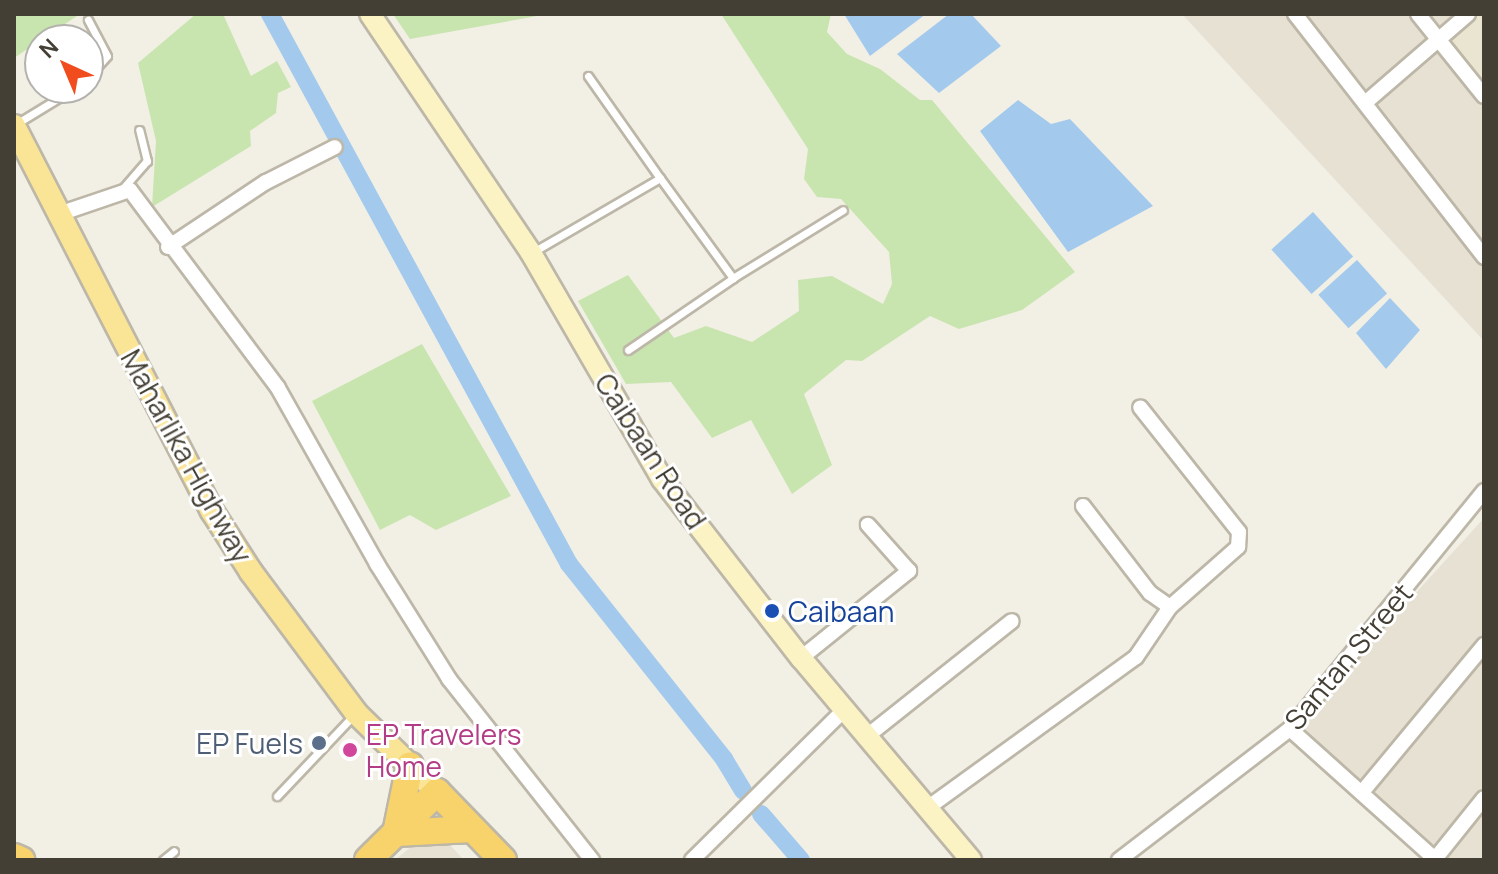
<!DOCTYPE html>
<html>
<head>
<meta charset="utf-8">
<style>
	body { margin:0 }
	#map { position:relative; width:1498px; height:874px; overflow:hidden; background:#f2efe5; font-family:Manrope,sans-serif }
	div>[style] { position:absolute }
	[style*='--x'] { left:calc(var(--x)*1px); top:calc(var(--y)*1px); width:calc(var(--w)*1px); rotate:calc(var(--a)*1deg) }
	.residential>* { inset:0; background:#e6e1d3 }
	.education>* { inset:0; background:#eae5d0 }
	.green>* { inset:0; background:#c9e5af }
	.water>* { inset:0; background:#a3caed; transform-origin:0 0 }
	.canal>* { height:18px; margin:-9px; padding:0 9px; transform-origin:9px; border-radius:9px; background:#a3caed }
	.roads { filter:drop-shadow(2px 0 #bdb7a8) drop-shadow(-2px 0 #bdb7a8) drop-shadow(0 2px #bdb7a8) drop-shadow(0 -2px #bdb7a8) }
	.lane>* { height:7px; margin:-3.5px; padding:0 3.5px; transform-origin:3.5px; border-radius:3.5px; background:#fff }
	.street>* { height:14px; margin:-7px; padding:0 7px; transform-origin:7px; border-radius:7px; background:#fff }
	.secondary>* { height:20px; margin:-10px; padding:0 10px; transform-origin:10px; border-radius:10px; background:#fcf3c5 }
	.primary>* { height:22px; margin:-11px; padding:0 11px; transform-origin:11px; border-radius:11px; background:#fae496 }
	.highway>* { height:26px; margin:-13px; padding:0 13px; transform-origin:13px; border-radius:13px; background:#f8d26a }
	.dots>* { width:22px; height:22px; translate:-50% -50%; box-sizing:border-box; border:4px solid #fff; border-radius:50% }
	span { translate:-50% -50%; white-space:nowrap; text-align:center; line-height:1.15; -webkit-text-stroke:6px #fff; paint-order:stroke }
	.street-label { font-size:28px; color:#443f35 }
	.transit-label { font-size:28px; color:#164399 }
	.left { translate:0 -50%; text-align:left }
	.hotel-label { font-size:28px; color:#b23c85 }
	.service-label { font-size:28px; color:#4e5e75 }
	.right { translate:-100% -50%; text-align:right }
	.frame { position:absolute; inset:0; border:16px solid #443f35; pointer-events:none }
	.north { position:absolute; left:24px; top:24px; width:80px; height:80px; box-sizing:border-box; background:#fff; border:2px solid #b4b2ae; border-radius:50%; rotate:316deg; font-size:22px; font-weight:700; line-height:32px; text-align:center; color:#443f35 }
	.north::after { content:''; display:block; margin:auto; width:28px; height:36px; background:#f14c1d; clip-path:polygon(50% 0,100% 100%,50% 72%,0 100%) }
</style>
</head>
<body>
<div id="map">
	<div class="residential">
		<i style="clip-path:polygon(1182px 14px,1484px 14px,1484px 341px)"></i>
		<i style="clip-path:polygon(1484px 518px,1484px 860px,1450px 860px,1293px 728px)"></i>
		<i style="clip-path:polygon(445px 840px,464px 860px,395px 860px,413px 845px)"></i>
	</div>
	<div class="education">
		<i style="clip-path:polygon(1479px 14px,1484px 14px,1484px 82px,1449px 39px)"></i>
	</div>
	<div class="green">
		<i style="clip-path:polygon(14px 14px,80px 14px,14px 58px)"></i>
		<i style="clip-path:polygon(196px 14px,223px 14px,251px 76px,277px 61px,291px 87px,278px 93px,276px 113px,250px 131px,251px 146px,152px 207px,156px 141px,138px 63px)"></i>
		<i style="clip-path:polygon(393px 14px,548px 14px,410px 39px)"></i>
		<i style="clip-path:polygon(721px 14px,831px 14px,827px 32px,847px 54px,880px 69px,920px 100px,932px 100px,1075px 272px,1022px 310px,959px 329px,930px 316px,862px 361px,846px 360px,804px 394px,832px 465px,792px 494px,751px 420px,712px 438px,671px 382px,626px 384px,578px 301px,628px 275px,674px 338px,706px 326px,752px 342px,799px 311px,798px 280px,832px 276px,883px 304px,892px 284px,889px 252px,841px 199px,817px 197px,804px 179px,808px 149px)"></i>
		<i style="clip-path:polygon(422px 344px,511px 496px,436px 530px,410px 515px,380px 530px,312px 401px)"></i>
	</div>
	<div class="water">
		<i style="clip-path:polygon(844px 14px,926px 14px,870px 56px)"></i>
		<i style="clip-path:polygon(949px 14px,971px 14px,1001px 46px,939px 93px,897px 54px)"></i>
		<i style="clip-path:polygon(1018px 100px,1051px 124px,1070px 119px,1153px 206px,1068px 252px,980px 131px)"></i>
		<i style="left:1313px;top:212px;width:60px;height:56px;rotate:48deg"></i>
		<i style="left:1357px;top:260px;width:45px;height:52px;rotate:48deg"></i>
		<i style="clip-path:polygon(1390px 298px,1420px 330px,1386px 369px,1356px 333px)"></i>
	</div>
	<div class="canal">
		<i style="--x:270;--y:14;--w:626;--a:61.47"></i>
		<i style="--x:569;--y:564;--w:249;--a:51.5"></i>
		<i style="--x:724;--y:759;--w:37;--a:59"></i>
		<i style="--x:761;--y:814;--w:61;--a:49"></i>
	</div>
	<div class="roads">
		<div class="lane">
			<i style="--x:588;--y:76;--w:125;--a:54.8"></i>
			<i style="--x:88;--y:77;--w:28;--a:-48"></i>
			<i style="--x:107;--y:56;--w:41;--a:-117.8"></i>
			<i style="--x:16;--y:124;--w:69;--a:-31.4"></i>
			<i style="--x:124;--y:187;--w:35;--a:-49"></i>
			<i style="--x:147;--y:161;--w:32;--a:-104"></i>
			<i style="--x:533;--y:252;--w:147;--a:-30.2"></i>
			<i style="--x:660;--y:178;--w:124;--a:53.9"></i>
			<i style="--x:733;--y:278;--w:129;--a:-31.7"></i>
			<i style="--x:628;--y:350;--w:127;--a:-34.4"></i>
			<i style="--x:277;--y:796;--w:109;--a:-46.5"></i>
			<i style="--x:163;--y:860;--w:14;--a:-39"></i>
		</div>
		<div class="street">
			<i style="--x:1295;--y:14;--w:308;--a:52.1"></i>
			<i style="--x:1418;--y:14;--w:105;--a:51.2"></i>
			<i style="--x:1365;--y:103;--w:136;--a:-40.8"></i>
			<i style="--x:59;--y:214;--w:75;--a:-18.7"></i>
			<i style="--x:130;--y:190;--w:247;--a:53.2"></i>
			<i style="--x:278;--y:388;--w:202;--a:60.6"></i>
			<i style="--x:377;--y:564;--w:136;--a:57.9"></i>
			<i style="--x:449;--y:679;--w:231;--a:51.7"></i>
			<i style="--x:168;--y:247;--w:118;--a:-33.6"></i>
			<i style="--x:266;--y:182;--w:77;--a:-26.9"></i>
			<i style="--x:1083;--y:506;--w:110;--a:52.4"></i>
			<i style="--x:1150;--y:593;--w:24;--a:35"></i>
			<i style="--x:801;--y:658;--w:139;--a:-38.9"></i>
			<i style="--x:909;--y:571;--w:62;--a:-131.7"></i>
			<i style="--x:1290;--y:729;--w:196;--a:41.9"></i>
			<i style="--x:866;--y:737;--w:186;--a:-38.5"></i>
			<i style="--x:1363;--y:791;--w:190;--a:-50.3"></i>
			<i style="--x:926;--y:809;--w:259;--a:-35.9"></i>
			<i style="--x:1136;--y:657;--w:60;--a:-55.8"></i>
			<i style="--x:1170;--y:607;--w:91;--a:-41.4"></i>
			<i style="--x:1238;--y:547;--w:15;--a:-86"></i>
			<i style="--x:1239;--y:532;--w:159;--a:-128.4"></i>
			<i style="--x:1435;--y:859;--w:78;--a:-51.2"></i>
			<i style="--x:692;--y:860;--w:214;--a:-44.6"></i>
			<i style="--x:1119;--y:860;--w:215;--a:-37.5"></i>
			<i style="--x:1290;--y:729;--w:307;--a:-50.8"></i>
		</div>
		<div class="secondary">
			<i style="--x:370;--y:14;--w:288;--a:56"></i>
			<i style="--x:531;--y:253;--w:261;--a:59.9"></i>
			<i style="--x:662;--y:479;--w:227;--a:52.2"></i>
			<i style="--x:801;--y:658;--w:264;--a:49.9"></i>
		</div>
		<div class="primary">
			<i style="--x:14;--y:126;--w:433;--a:62.8"></i>
			<i style="--x:212;--y:511;--w:72;--a:57.4"></i>
			<i style="--x:251;--y:572;--w:176;--a:53.3"></i>
			<i style="--x:356;--y:713;--w:113;--a:44.3"></i>
		</div>
		<div class="highway">
			<i style="--x:396;--y:833;--w:76;--a:-3"></i>
			<i style="--x:396;--y:833;--w:69;--a:-78.4"></i>
			<i style="--x:14;--y:857;--w:8;--a:23"></i>
			<i style="--x:368;--y:860;--w:97;--a:-44.6"></i>
			<i style="--x:437;--y:792;--w:95;--a:45.9"></i>
		</div>
	</div>
	<div class="dots">
		<i style="left:772px;top:611px;background:#1a4fb4"></i>
		<i style="left:319px;top:743px;background:#5c6f8a"></i>
		<i style="left:350px;top:750px;background:#d1479c"></i>
	</div>
	<div class="street-label">
		<span style="left:651px;top:451px;rotate:57deg">Caibaan Road</span>
		<span style="left:187px;top:456px;rotate:61deg">Maharlika Highway</span>
		<span style="left:1348px;top:656px;rotate:-50deg">Santan Street</span>
	</div>
	<div class="transit-label">
		<span class="left" style="left:788px;top:611px">Caibaan</span>
	</div>
	<div class="hotel-label">
		<span class="left" style="left:366px;top:750px">EP Travelers<br>Home</span>
	</div>
	<div class="service-label">
		<span class="right" style="left:303px;top:743px">EP Fuels</span>
	</div>
	<div class="frame"></div>
	<div class="north">N</div>
</div>
</body>
</html>
